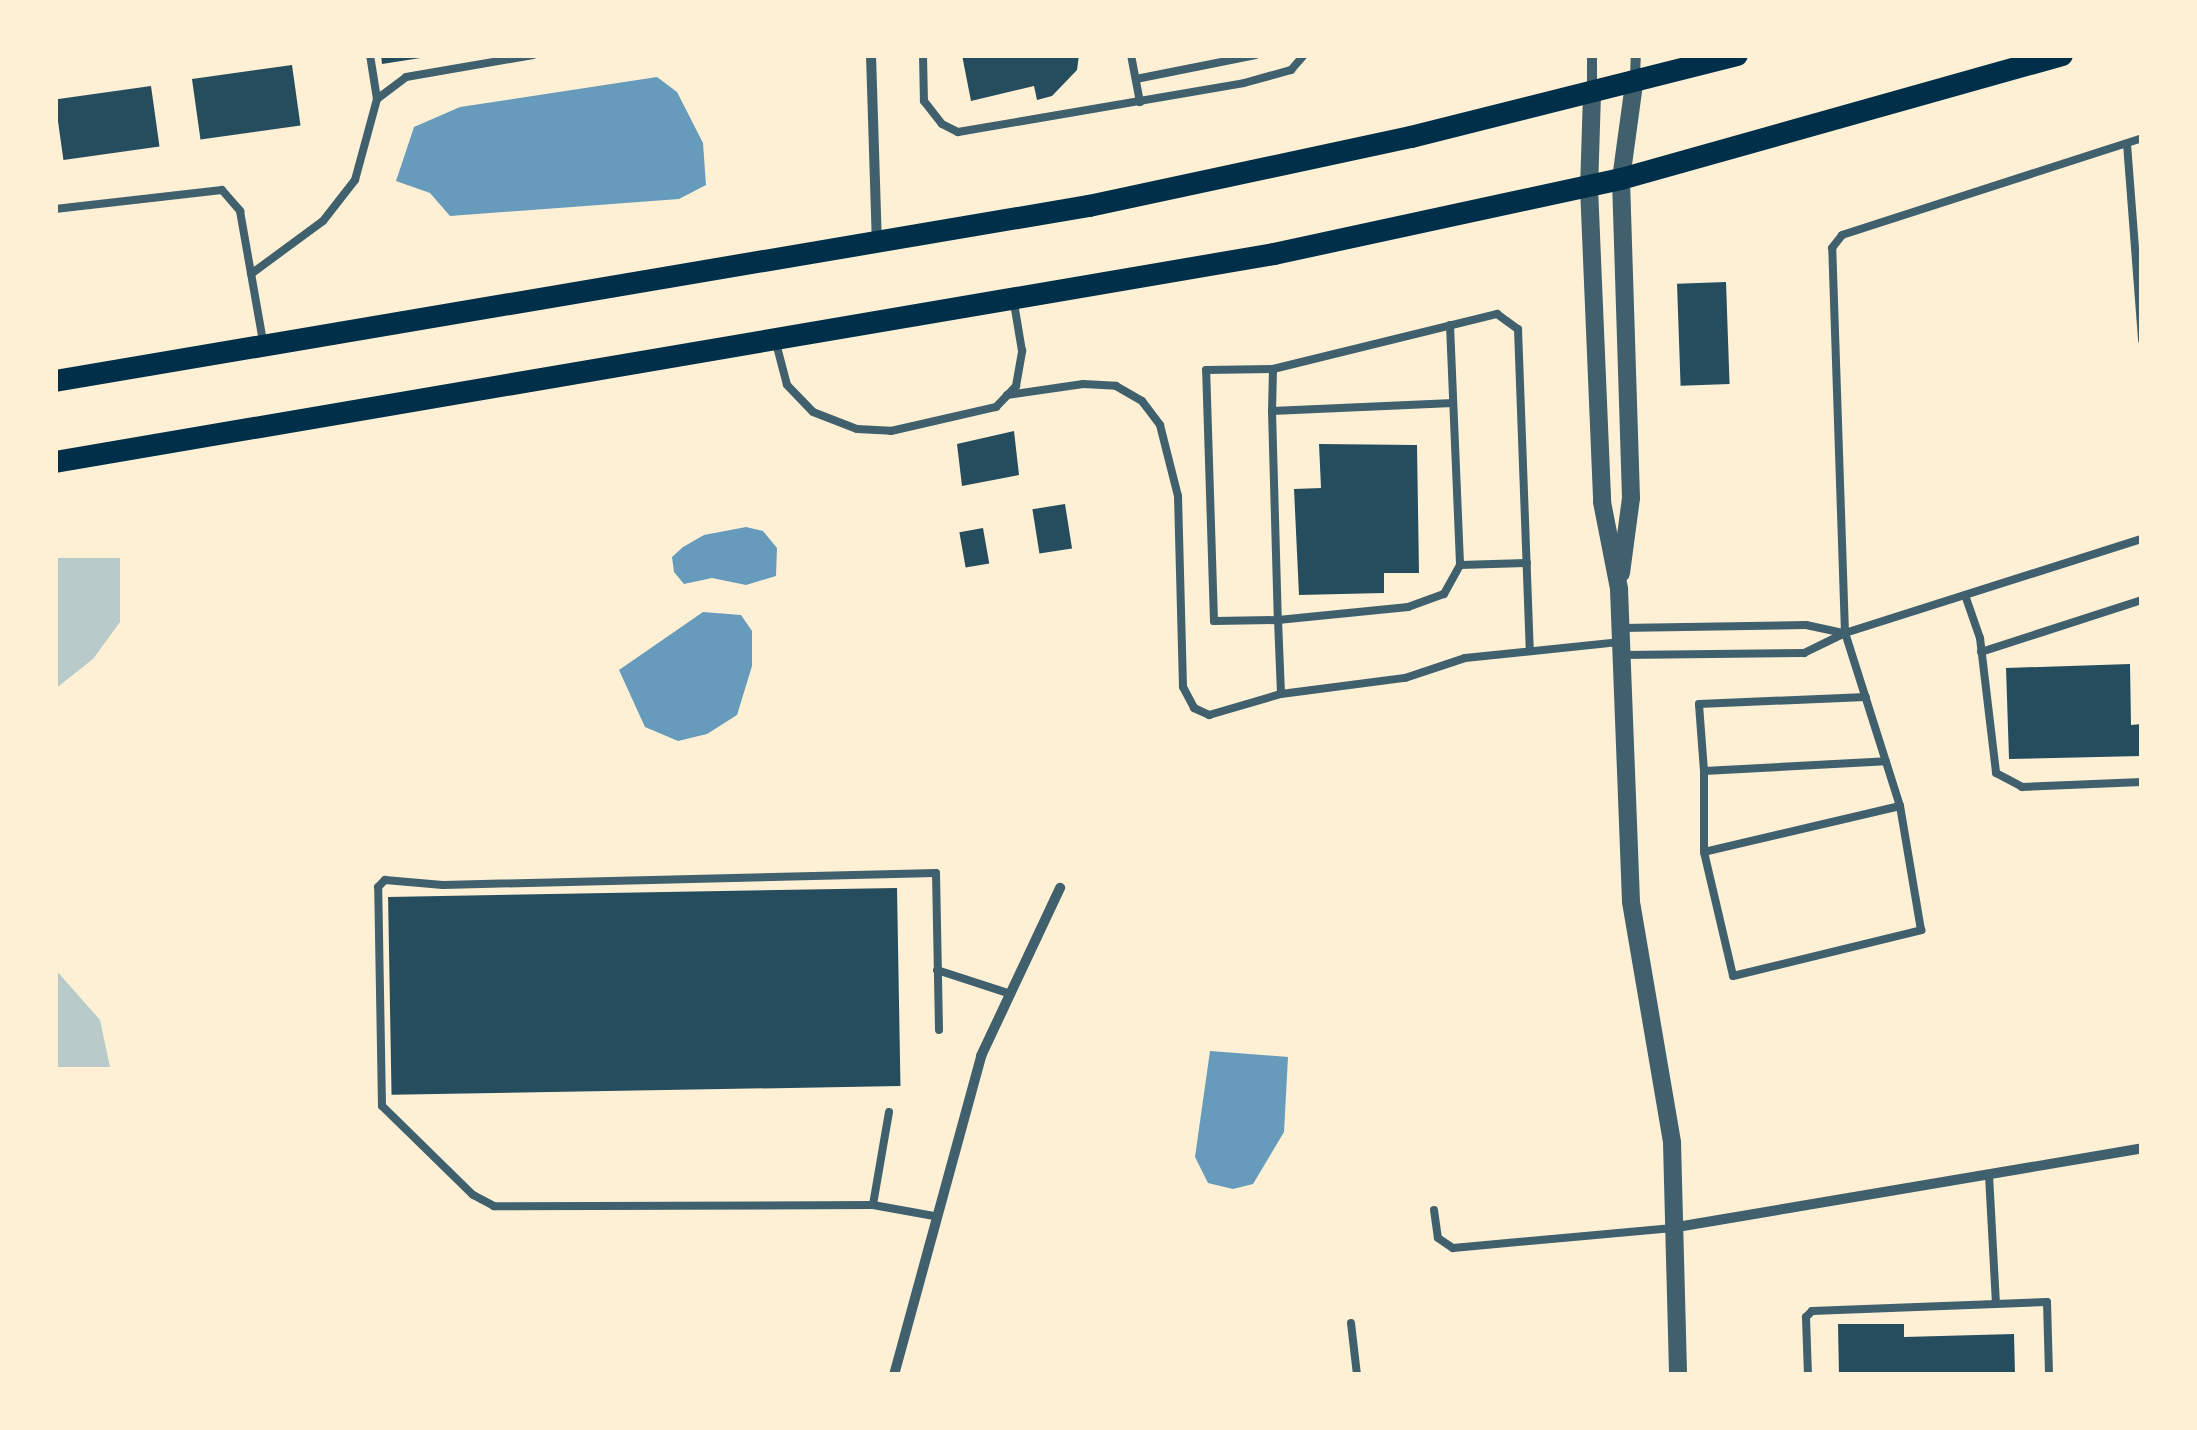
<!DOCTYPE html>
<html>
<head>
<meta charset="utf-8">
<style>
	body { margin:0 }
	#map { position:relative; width:2197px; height:1430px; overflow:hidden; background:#fdf0d5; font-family:"IBM Plex Serif",serif }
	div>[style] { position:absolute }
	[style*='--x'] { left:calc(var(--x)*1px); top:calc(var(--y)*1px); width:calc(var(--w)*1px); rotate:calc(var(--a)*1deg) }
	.green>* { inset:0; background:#b9caca }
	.water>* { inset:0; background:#669bbc }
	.building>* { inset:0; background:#264d5e; transform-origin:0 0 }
	.service>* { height:8px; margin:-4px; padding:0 4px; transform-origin:4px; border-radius:4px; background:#3f606c }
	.minor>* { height:10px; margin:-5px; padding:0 5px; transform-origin:5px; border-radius:5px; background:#3f606c }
	.tertiary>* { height:18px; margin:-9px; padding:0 9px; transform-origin:9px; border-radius:9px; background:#3f606c }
	.trunk>* { height:22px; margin:-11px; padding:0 11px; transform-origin:11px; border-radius:11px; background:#003049 }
	span { translate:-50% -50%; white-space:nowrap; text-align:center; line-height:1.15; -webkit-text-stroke:10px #fdf0d5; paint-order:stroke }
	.frame { position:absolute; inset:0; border:58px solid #fdf0d5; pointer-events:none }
</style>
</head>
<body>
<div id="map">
	<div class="green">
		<i style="clip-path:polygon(55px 558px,120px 558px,120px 622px,93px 659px,55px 689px)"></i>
		<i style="clip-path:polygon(55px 969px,100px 1020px,110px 1067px,55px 1067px)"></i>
	</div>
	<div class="water">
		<i style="clip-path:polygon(657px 77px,677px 92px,703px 143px,706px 185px,679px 199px,450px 216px,430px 193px,396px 181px,414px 127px,460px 107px)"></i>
		<i style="clip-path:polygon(746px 527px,763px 531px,777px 548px,776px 576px,746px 585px,712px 578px,684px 584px,674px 572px,672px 557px,683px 547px,704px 535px)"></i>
		<i style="clip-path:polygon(703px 612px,741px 615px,752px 631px,752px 666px,737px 715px,707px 734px,678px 741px,645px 727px,619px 670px)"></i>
		<i style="clip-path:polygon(1210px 1051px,1288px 1057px,1284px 1132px,1253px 1184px,1233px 1189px,1208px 1183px,1195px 1157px)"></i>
	</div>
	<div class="building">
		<i style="clip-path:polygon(381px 55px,427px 55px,427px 57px,382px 64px)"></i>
		<i style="clip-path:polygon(962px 55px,1079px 55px,1077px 70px,1052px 96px,1037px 100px,1034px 86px,971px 101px)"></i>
		<i style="left:292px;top:65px;width:61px;height:101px;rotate:82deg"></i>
		<i style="left:151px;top:86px;width:61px;height:97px;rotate:82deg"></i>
		<i style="left:1726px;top:282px;width:102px;height:49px;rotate:88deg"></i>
		<i style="clip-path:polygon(1014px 431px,1019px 475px,962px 486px,957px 444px)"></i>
		<i style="clip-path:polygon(1319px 444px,1417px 445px,1419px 573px,1384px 573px,1384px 593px,1299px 595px,1294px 489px,1321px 488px)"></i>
		<i style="left:1065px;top:504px;width:45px;height:33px;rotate:81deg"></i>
		<i style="left:983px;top:528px;width:36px;height:24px;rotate:80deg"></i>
		<i style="clip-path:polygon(2130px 664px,2131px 725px,2142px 724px,2142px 756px,2009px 759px,2006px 668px)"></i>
		<i style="left:897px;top:888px;width:198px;height:509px;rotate:89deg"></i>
		<i style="clip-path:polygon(1838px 1324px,1904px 1324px,1904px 1337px,2014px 1334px,2015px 1375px,1839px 1375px)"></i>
	</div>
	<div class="service">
		<i style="--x:923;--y:55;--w:46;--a:88.8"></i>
		<i style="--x:924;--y:101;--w:29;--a:52"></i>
		<i style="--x:942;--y:124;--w:18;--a:27"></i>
		<i style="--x:958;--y:132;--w:290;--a:-9.7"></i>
		<i style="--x:1244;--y:83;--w:49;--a:-15.5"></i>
		<i style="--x:1291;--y:70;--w:20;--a:-49"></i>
		<i style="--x:1131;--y:55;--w:48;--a:79.2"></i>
		<i style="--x:1136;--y:79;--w:122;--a:-11.3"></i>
		<i style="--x:377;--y:99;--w:36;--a:-37"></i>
		<i style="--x:406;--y:77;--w:129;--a:-9.8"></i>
		<i style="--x:2127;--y:144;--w:197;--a:85.6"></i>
		<i style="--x:55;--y:209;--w:168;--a:-6.5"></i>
		<i style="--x:222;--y:190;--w:28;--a:49"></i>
		<i style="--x:240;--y:211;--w:132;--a:80"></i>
		<i style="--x:251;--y:274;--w:89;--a:-36.4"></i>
		<i style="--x:323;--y:221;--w:52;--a:-52"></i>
		<i style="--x:355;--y:180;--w:84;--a:-74.8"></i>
		<i style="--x:377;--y:99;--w:45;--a:-99"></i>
		<i style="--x:1450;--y:325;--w:240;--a:87.6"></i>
		<i style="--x:776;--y:343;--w:43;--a:75.3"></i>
		<i style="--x:787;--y:385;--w:37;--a:46"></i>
		<i style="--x:813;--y:412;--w:47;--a:21.1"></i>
		<i style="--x:857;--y:429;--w:34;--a:3"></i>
		<i style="--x:891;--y:431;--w:108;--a:-12.9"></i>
		<i style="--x:996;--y:407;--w:29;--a:-46"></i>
		<i style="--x:1016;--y:386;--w:36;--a:-80"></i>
		<i style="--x:1022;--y:351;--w:49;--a:-99.5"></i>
		<i style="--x:1007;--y:395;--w:77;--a:-8.2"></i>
		<i style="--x:1083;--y:384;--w:33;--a:3"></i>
		<i style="--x:1116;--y:386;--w:30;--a:30"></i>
		<i style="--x:1142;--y:401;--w:30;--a:53"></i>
		<i style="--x:1160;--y:425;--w:73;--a:75.8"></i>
		<i style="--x:1178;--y:496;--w:191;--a:88.5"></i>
		<i style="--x:1183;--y:687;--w:24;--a:62"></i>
		<i style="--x:1194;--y:708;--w:17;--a:25"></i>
		<i style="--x:1209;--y:715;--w:75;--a:-16.3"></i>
		<i style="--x:1281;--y:694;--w:125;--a:-7.4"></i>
		<i style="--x:1405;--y:678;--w:63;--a:-18.4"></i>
		<i style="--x:1465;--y:658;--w:157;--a:-5.9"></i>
		<i style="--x:1453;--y:403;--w:181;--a:177.5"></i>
		<i style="--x:1272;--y:411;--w:209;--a:88.4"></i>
		<i style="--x:1278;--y:620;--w:131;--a:-5.7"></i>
		<i style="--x:1408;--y:607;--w:38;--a:-20"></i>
		<i style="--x:1444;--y:594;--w:33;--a:-61"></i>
		<i style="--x:1460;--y:565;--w:67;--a:-1.7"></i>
		<i style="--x:1272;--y:411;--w:42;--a:-88.6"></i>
		<i style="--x:1965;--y:595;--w:46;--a:70.8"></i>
		<i style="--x:1980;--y:638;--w:136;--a:83.2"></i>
		<i style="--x:1996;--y:773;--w:30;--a:28"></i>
		<i style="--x:2022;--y:787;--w:120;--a:-2.4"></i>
		<i style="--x:1621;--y:628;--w:185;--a:-0.9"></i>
		<i style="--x:1806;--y:625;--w:40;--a:12"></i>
		<i style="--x:1981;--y:652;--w:169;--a:-17.9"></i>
		<i style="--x:1622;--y:655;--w:182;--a:-0.6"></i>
		<i style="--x:1804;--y:653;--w:46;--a:-26"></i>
		<i style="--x:1845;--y:633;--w:312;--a:-17.6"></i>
		<i style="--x:1281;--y:694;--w:74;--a:-92.3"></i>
		<i style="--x:1278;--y:620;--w:64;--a:179.1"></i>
		<i style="--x:1214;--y:621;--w:251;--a:-91.8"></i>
		<i style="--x:1206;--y:370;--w:67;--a:-0.9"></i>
		<i style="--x:1273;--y:369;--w:231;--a:-13.8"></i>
		<i style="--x:1497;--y:314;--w:26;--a:36"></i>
		<i style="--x:1518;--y:329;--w:321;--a:87.9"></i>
		<i style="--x:1704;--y:771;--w:67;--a:-94.3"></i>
		<i style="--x:1699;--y:704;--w:167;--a:-2.4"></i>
		<i style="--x:1900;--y:806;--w:201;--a:166.8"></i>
		<i style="--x:1704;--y:852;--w:127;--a:76.8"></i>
		<i style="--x:1733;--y:976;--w:194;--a:-13.7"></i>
		<i style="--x:1921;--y:930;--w:126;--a:-99.6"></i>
		<i style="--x:1900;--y:806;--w:182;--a:-107.6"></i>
		<i style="--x:1845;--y:633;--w:385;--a:-91.9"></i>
		<i style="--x:1832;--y:248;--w:16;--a:-52"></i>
		<i style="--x:1842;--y:235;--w:315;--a:-17.9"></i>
		<i style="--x:1704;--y:852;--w:81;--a:-90"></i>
		<i style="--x:1704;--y:771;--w:182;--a:-3.1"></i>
		<i style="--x:937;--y:970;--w:78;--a:18"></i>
		<i style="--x:889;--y:1112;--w:94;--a:99.8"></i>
		<i style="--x:873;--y:1205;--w:62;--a:10.2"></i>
		<i style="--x:1989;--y:1175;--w:129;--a:86.9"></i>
		<i style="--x:1996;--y:1304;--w:51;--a:-2.2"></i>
		<i style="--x:2047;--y:1302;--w:73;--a:88.4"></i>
		<i style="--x:873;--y:1205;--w:379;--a:179.8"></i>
		<i style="--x:494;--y:1206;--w:24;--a:-152"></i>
		<i style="--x:473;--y:1195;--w:127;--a:-135.6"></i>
		<i style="--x:382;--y:1106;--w:219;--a:-91"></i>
		<i style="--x:378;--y:887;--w:10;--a:-45"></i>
		<i style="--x:385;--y:880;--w:58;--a:4.9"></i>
		<i style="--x:443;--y:885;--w:493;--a:-1.4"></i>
		<i style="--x:936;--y:873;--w:157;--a:88.9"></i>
		<i style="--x:1434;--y:1210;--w:28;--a:82"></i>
		<i style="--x:1438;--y:1238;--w:18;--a:34"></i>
		<i style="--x:1453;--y:1248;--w:221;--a:-5.2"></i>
		<i style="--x:1351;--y:1323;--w:52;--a:83.4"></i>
		<i style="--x:1808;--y:1375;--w:58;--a:-92"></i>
		<i style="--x:1806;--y:1317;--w:8;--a:-45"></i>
		<i style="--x:1812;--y:1311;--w:184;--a:-2.2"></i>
	</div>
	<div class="minor">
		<i style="--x:871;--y:55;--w:189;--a:88.2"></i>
		<i style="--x:1592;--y:55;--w:34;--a:90"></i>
		<i style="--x:1635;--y:78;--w:23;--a:-88"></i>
		<i style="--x:1677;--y:1227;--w:472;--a:-9.6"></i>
		<i style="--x:894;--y:1375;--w:331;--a:-74.7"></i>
		<i style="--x:981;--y:1056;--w:186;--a:-64.8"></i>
	</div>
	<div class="tertiary">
		<i style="--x:1592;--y:94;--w:93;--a:91.8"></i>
		<i style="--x:1589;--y:187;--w:315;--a:87.6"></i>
		<i style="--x:1602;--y:502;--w:89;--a:78.9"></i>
		<i style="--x:1619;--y:589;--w:313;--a:87.8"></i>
		<i style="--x:1631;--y:902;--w:244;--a:80.3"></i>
		<i style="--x:1672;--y:1143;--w:232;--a:88.5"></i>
		<i style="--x:1621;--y:573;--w:76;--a:-82.4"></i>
		<i style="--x:1631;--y:498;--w:319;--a:-91.8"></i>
		<i style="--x:1621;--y:179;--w:96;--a:-82.2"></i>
	</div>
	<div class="trunk">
		<i style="--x:55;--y:381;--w:1049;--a:-9.61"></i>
		<i style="--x:1089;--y:206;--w:329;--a:-12.1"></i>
		<i style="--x:1411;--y:137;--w:336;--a:-14.1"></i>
		<i style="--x:55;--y:462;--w:1237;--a:-9.68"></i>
		<i style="--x:1274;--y:254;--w:355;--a:-12.2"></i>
		<i style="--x:1621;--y:179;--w:458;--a:-15.7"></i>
	</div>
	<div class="frame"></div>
</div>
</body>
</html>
